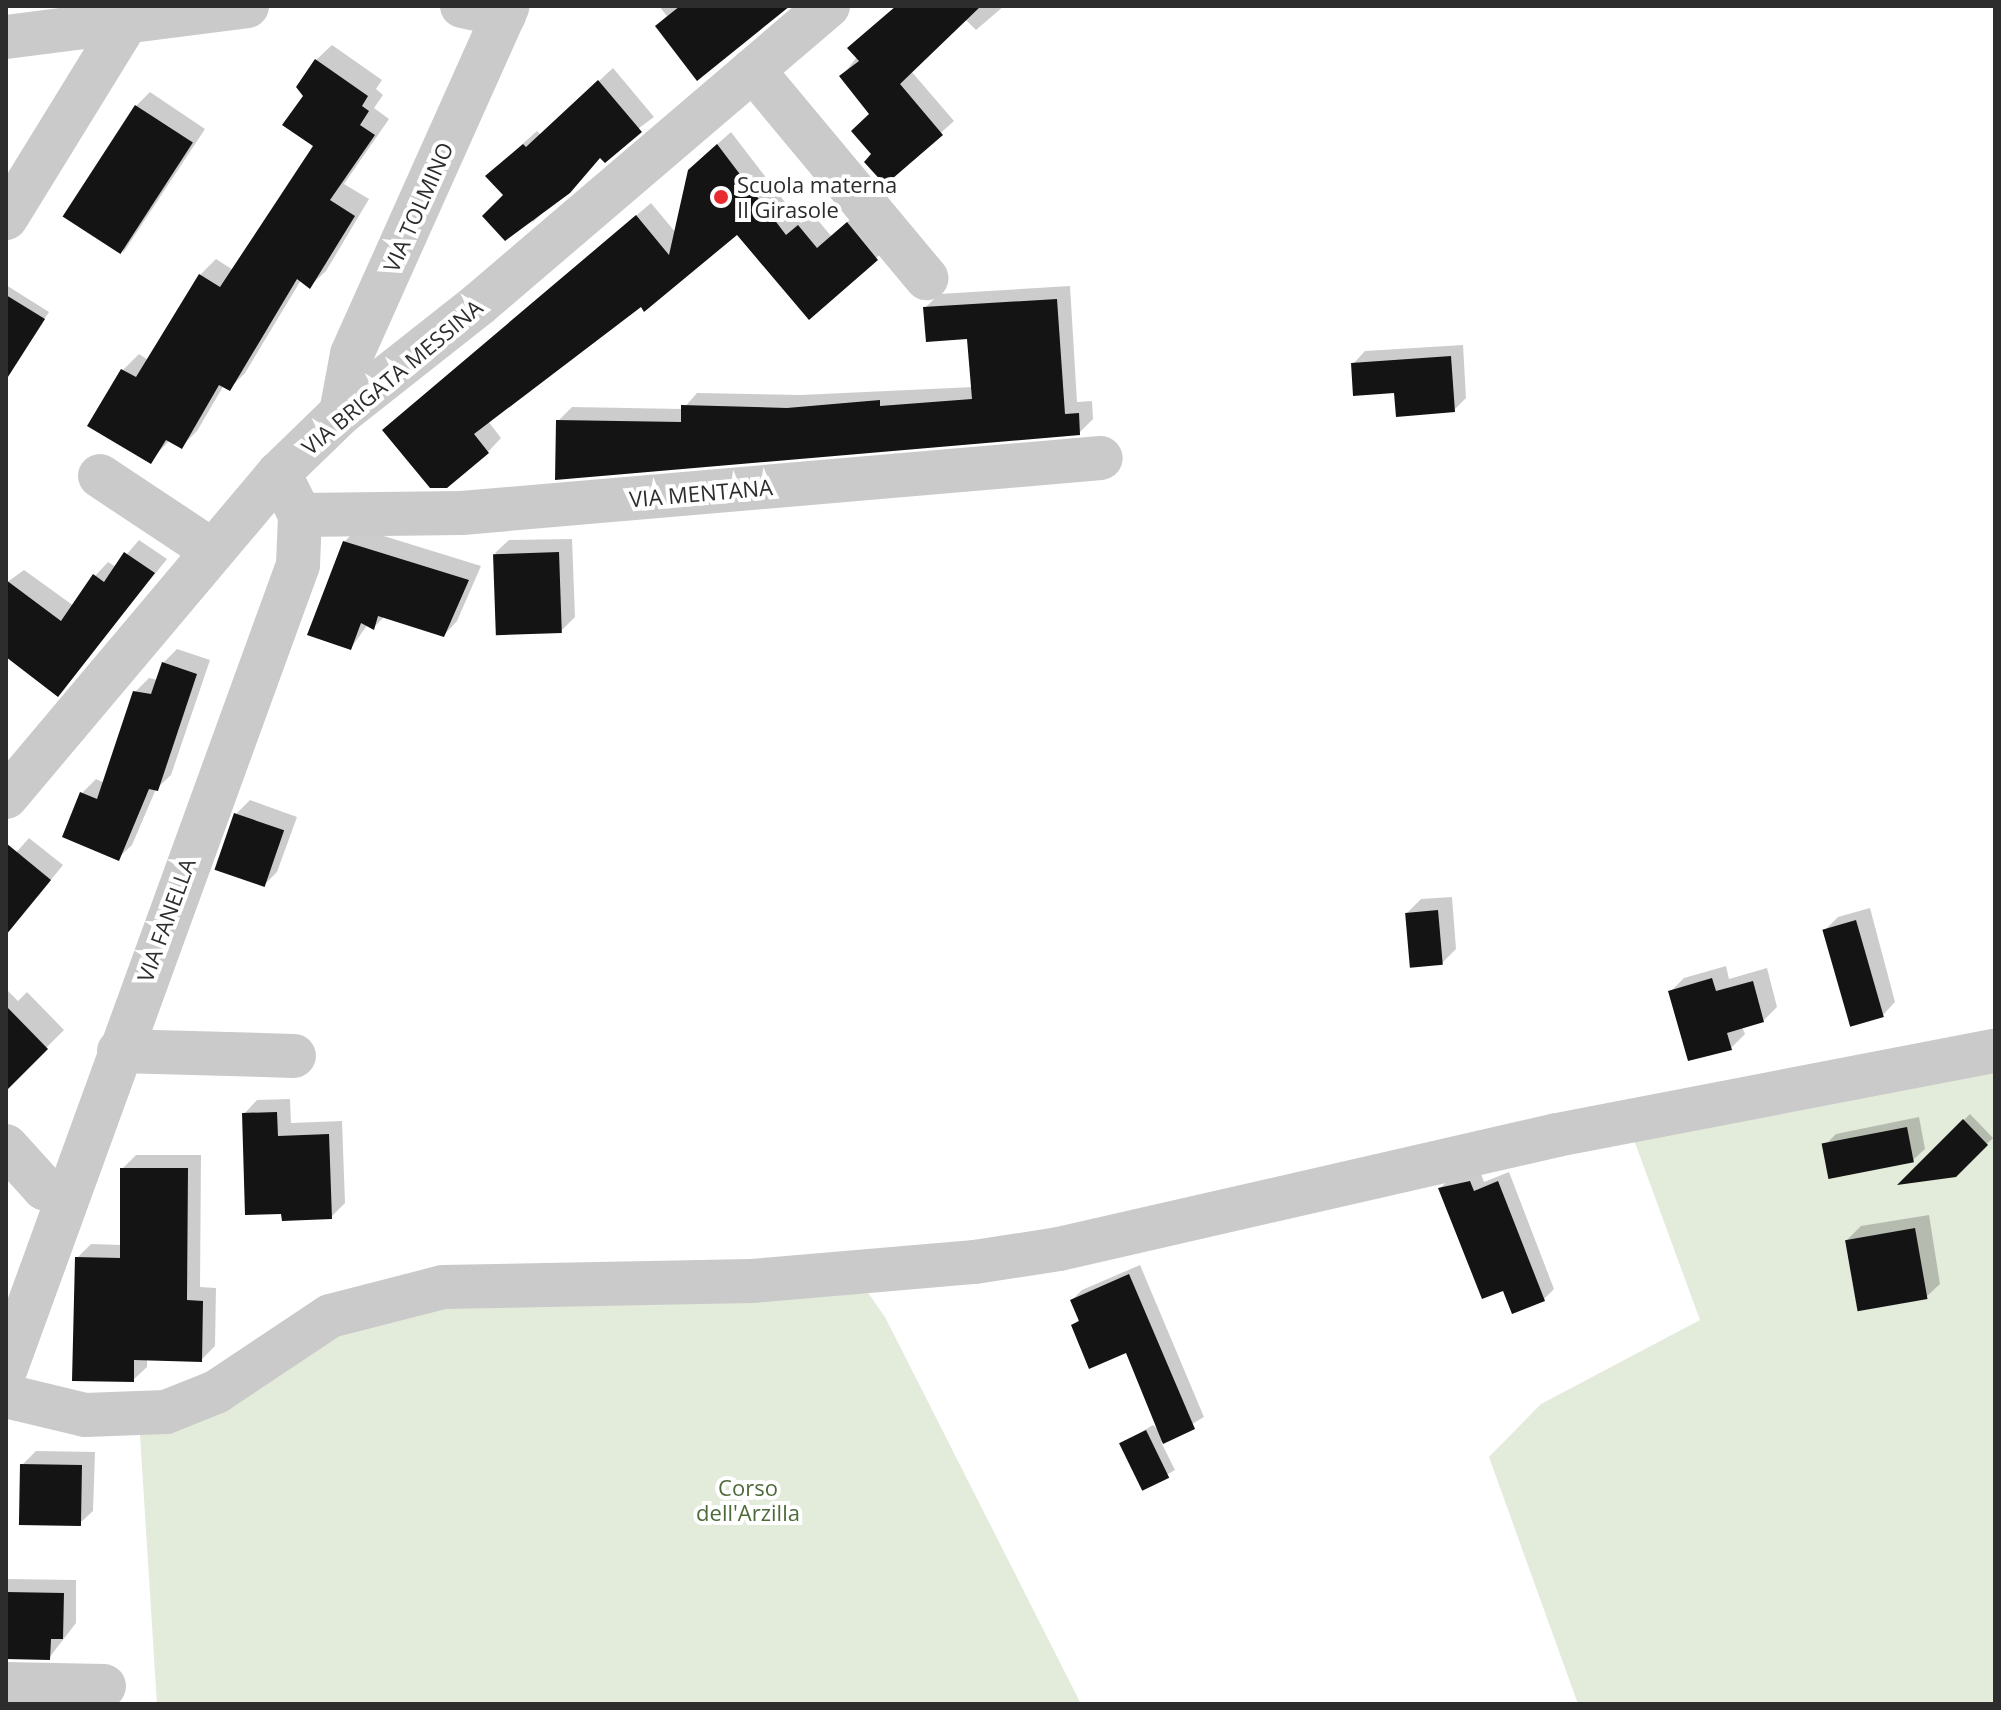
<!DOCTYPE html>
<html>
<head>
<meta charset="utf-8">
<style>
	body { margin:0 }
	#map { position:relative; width:2001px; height:1710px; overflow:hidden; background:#fff; font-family:"Open Sans",sans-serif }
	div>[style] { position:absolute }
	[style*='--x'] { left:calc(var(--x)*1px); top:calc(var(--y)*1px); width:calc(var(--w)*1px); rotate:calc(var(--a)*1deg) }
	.green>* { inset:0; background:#e3ebdb }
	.shadow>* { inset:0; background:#0003 }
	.building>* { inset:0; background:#141414; transform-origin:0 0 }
	.minor>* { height:44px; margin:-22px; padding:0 22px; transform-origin:22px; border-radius:22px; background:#cacaca }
	.dots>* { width:22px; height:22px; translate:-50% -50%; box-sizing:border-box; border:4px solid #fff; border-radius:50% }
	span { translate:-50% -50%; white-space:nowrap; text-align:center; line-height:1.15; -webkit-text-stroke:8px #fff; paint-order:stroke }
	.poi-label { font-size:22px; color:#2d2d2d }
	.left { translate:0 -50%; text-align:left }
	.street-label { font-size:22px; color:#2d2d2d }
	.park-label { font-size:22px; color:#4e6a3a }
	.frame { position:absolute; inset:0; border:8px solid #2d2d2d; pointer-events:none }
</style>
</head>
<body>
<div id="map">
	<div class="green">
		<i style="clip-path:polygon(1995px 1060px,1995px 1704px,1578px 1704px,1489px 1457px,1541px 1404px,1700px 1320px,1634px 1140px)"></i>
		<i style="clip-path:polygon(864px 1287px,885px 1317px,1081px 1704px,157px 1704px,140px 1435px,301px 1342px,412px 1307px)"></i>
	</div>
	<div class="shadow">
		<i style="clip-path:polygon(659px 6px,785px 6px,657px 26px,667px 16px)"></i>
		<i style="clip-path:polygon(897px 6px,1004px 6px,976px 30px,965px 19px,911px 71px,954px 121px,886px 182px,874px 154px,871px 114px,842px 76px)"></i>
		<i style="clip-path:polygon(332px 45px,382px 80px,376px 89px,383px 95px,374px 108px,389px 119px,344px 184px,369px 199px,326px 271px,310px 286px,301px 280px,245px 373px,229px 389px,224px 385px,197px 431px,182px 446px,170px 440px,150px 461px,90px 425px,123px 370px,139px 354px,148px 360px,200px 275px,216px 259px,233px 270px,315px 146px,305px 96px,316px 60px)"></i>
		<i style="clip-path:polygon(613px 68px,654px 117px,601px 156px,533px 222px,506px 195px,502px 162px,537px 131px,541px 135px)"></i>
		<i style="clip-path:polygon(150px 92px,205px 129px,123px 253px,136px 106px)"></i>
		<i style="clip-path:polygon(731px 132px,801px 223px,812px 213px,831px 236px,861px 210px,891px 245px,809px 317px,737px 232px,488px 421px,501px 438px,488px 452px,385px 430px,651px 203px,676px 233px,704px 156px)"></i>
		<i style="clip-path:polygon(6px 285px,49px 312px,6px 378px)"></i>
		<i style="clip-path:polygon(1070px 286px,1077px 402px,1092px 401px,1093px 419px,1079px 433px,558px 421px,572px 407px,683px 409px,697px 393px,801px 395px,973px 387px,969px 337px,925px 308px,939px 294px)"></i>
		<i style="clip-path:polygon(1463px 345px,1466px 398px,1454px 410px,1396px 391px,1353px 364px,1365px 351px)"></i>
		<i style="clip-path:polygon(358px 528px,481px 566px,457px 621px,444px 635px,385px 616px,374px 627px,368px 624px,351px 648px,344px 542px)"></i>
		<i style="clip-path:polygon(572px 539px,575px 617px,561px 631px,495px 553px,509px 540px)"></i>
		<i style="clip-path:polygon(139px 540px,167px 559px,58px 694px,6px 654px,6px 583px,24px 570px,74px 606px,95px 576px,108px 562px,116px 567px)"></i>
		<i style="clip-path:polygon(177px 649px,210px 660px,171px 775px,156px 789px,132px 845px,118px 858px,82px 793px,96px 779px,105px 783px,135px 692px,149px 678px,158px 680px,163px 663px)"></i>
		<i style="clip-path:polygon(250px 800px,297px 817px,277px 872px,263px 886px,236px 814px)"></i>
		<i style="clip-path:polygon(29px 838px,63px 865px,33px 902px,6px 905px,6px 864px)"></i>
		<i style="clip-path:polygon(1452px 897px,1456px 949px,1442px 963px,1407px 913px,1421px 899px)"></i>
		<i style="clip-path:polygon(1870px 908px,1895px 1002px,1882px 1016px,1824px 931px,1838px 917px)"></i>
		<i style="clip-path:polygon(1726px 966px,1729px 979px,1767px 968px,1777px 1007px,1763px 1021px,1742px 1027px,1745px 1034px,1731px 1048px,1670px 992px,1684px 978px)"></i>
		<i style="clip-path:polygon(6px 989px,18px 1001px,27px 992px,64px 1030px,8px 1086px)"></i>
		<i style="clip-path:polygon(290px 1099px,291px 1123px,342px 1121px,345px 1203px,331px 1217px,244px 1114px,257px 1100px)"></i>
		<i style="clip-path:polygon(1970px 1114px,1993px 1138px,1955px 1175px,1903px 1182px)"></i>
		<i style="clip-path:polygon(1919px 1117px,1925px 1149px,1913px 1160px,1824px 1146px,1836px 1134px)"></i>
		<i style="clip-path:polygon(136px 1155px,201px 1155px,200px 1287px,216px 1288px,215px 1346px,201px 1360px,147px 1358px,147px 1367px,133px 1380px,77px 1258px,91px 1244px,122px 1245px,122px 1169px)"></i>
		<i style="clip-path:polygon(1480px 1171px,1484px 1182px,1509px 1172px,1554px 1289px,1544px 1299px,1504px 1289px,1440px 1188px,1451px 1178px)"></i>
		<i style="clip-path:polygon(1929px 1215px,1940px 1284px,1926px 1297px,1847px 1240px,1861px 1226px)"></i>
		<i style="clip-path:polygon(1140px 1265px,1204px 1417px,1161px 1442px,1175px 1470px,1142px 1489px,1121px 1444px,1153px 1425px,1160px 1431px,1127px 1351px,1073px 1325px,1080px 1319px,1072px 1300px,1082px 1290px)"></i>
		<i style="clip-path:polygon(36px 1451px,95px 1452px,93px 1511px,79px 1524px,22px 1465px)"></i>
		<i style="clip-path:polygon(6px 1579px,76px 1580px,76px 1623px,49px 1658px,6px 1658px)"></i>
	</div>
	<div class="building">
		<i style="clip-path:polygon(680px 6px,790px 6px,697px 81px,655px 26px)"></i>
		<i style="clip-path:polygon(896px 6px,981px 6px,900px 84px,943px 135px,885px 185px,864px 162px,871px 154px,851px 131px,869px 114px,839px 76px,859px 61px,847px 48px)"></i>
		<i style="clip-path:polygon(315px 59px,368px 96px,362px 106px,369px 111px,360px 125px,375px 135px,330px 200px,355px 216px,310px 289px,297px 279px,230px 391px,219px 385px,182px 449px,166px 440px,151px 464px,87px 426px,121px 369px,136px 377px,199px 274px,220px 287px,313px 146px,282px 125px,303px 96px,296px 87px)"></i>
		<i style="clip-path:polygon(598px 80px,642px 132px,605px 163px,600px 158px,570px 193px,505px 241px,482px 216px,503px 195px,485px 176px,523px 144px,526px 147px)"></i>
		<i style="left:135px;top:105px;width:69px;height:133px;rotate:33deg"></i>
		<i style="clip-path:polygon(717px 144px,786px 235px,798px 225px,817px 248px,847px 222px,878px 260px,809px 320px,737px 235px,644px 312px,641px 307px,474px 434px,489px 453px,447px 488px,430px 488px,382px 430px,636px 215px,669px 255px,688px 170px)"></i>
		<i style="clip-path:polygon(6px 295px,45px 319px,6px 380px)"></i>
		<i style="clip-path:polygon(1057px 299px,1065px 414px,1079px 413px,1080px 435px,555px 480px,556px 420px,681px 422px,681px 405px,787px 408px,880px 400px,880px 406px,972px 399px,967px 339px,926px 342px,923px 307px)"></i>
		<i style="clip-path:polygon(1451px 356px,1455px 412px,1396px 417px,1394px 393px,1353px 396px,1351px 363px)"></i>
		<i style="clip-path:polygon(343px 541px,469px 580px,444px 637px,378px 616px,374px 630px,361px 623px,351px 650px,307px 635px)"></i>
		<i style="clip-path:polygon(124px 552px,155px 573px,58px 697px,6px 657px,6px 580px,61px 621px,93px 574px,104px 582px)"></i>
		<i style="left:559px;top:552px;width:81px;height:66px;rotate:88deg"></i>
		<i style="clip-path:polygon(162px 662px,197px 674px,158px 791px,149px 789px,119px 861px,62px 837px,80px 792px,97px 799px,133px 691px,151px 694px)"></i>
		<i style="left:234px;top:813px;width:53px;height:60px;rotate:19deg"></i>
		<i style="clip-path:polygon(6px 843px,51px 880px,6px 935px)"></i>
		<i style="left:1438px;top:910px;width:55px;height:33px;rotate:85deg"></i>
		<i style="left:1856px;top:920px;width:101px;height:35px;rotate:74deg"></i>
		<i style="clip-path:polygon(1712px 978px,1716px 991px,1753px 981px,1764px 1022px,1727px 1033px,1732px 1050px,1688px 1061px,1668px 991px)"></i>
		<i style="clip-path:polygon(6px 1006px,48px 1049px,6px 1091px)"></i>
		<i style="clip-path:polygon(277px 1112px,278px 1136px,329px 1134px,332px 1219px,282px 1221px,281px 1214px,245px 1215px,242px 1113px)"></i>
		<i style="clip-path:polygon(1963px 1119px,1988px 1145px,1956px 1177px,1897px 1185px)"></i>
		<i style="left:1907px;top:1127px;width:36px;height:87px;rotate:79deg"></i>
		<i style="clip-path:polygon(120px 1168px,188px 1168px,187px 1300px,203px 1301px,202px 1362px,134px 1360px,134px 1382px,72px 1381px,75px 1257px,120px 1258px)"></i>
		<i style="clip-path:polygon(1470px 1181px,1474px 1191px,1498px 1181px,1545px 1301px,1512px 1314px,1503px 1291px,1482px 1299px,1438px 1188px)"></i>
		<i style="left:1915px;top:1228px;width:72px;height:71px;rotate:80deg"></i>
		<i style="clip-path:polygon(1129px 1274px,1195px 1429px,1163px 1444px,1126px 1353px,1089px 1369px,1071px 1325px,1079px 1321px,1070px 1300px)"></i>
		<i style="left:1146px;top:1430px;width:53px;height:30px;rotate:64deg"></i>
		<i style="left:20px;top:1464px;width:62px;height:61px;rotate:1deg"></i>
		<i style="clip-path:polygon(6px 1592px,64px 1593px,63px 1639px,51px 1639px,50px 1660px,6px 1659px)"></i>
	</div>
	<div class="minor">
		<i style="--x:462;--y:6;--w:43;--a:12.1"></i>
		<i style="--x:6;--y:37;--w:243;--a:-7.3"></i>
		<i style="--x:753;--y:70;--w:271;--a:50.2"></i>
		<i style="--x:6;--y:218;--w:229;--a:-58.4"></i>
		<i style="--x:341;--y:413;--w:60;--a:-79.4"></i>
		<i style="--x:352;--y:354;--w:381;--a:-65.9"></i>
		<i style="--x:100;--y:476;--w:132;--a:33.6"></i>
		<i style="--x:300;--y:515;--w:162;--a:-0.7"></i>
		<i style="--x:462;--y:513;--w:641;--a:-4.92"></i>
		<i style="--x:6;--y:797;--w:424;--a:-49.9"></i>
		<i style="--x:279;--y:473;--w:86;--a:-44.1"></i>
		<i style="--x:341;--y:413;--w:176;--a:-38.3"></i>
		<i style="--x:479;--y:304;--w:459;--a:-40.5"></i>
		<i style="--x:119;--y:1051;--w:175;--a:1.6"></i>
		<i style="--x:6;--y:1146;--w:57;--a:47.9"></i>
		<i style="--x:44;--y:1188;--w:23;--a:20"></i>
		<i style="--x:6;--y:1368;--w:854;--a:-70.02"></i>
		<i style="--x:298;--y:565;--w:50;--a:-87.7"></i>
		<i style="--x:300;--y:515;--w:47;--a:-116.6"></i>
		<i style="--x:6;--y:1396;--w:81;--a:13.5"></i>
		<i style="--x:85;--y:1415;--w:81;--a:-2.1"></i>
		<i style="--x:166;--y:1412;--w:54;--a:-21.8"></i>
		<i style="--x:216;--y:1392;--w:137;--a:-33.7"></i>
		<i style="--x:330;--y:1316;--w:117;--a:-14.4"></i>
		<i style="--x:443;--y:1287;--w:309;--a:-1.1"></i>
		<i style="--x:752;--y:1281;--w:224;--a:-4.9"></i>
		<i style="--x:975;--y:1262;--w:85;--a:-8.8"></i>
		<i style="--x:1059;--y:1249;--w:511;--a:-12.89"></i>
		<i style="--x:1557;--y:1135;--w:446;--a:-10.9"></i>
		<i style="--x:6;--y:1684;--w:98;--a:1.2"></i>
	</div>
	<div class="dots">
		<i style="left:721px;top:197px;background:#e92b30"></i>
	</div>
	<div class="poi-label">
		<span class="left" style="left:737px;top:197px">Scuola materna<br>Il Girasole</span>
	</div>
	<div class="street-label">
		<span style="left:418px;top:207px;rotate:-66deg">VIA TOLMINO</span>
		<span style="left:392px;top:377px;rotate:-40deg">VIA BRIGATA MESSINA</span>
		<span style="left:701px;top:493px;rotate:-5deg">VIA MENTANA</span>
		<span style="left:166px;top:920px;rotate:-70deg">VIA FANELLA</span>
	</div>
	<div class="park-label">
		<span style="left:748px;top:1500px">Corso<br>dell'Arzilla</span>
	</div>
	<div class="frame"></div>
</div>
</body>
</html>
